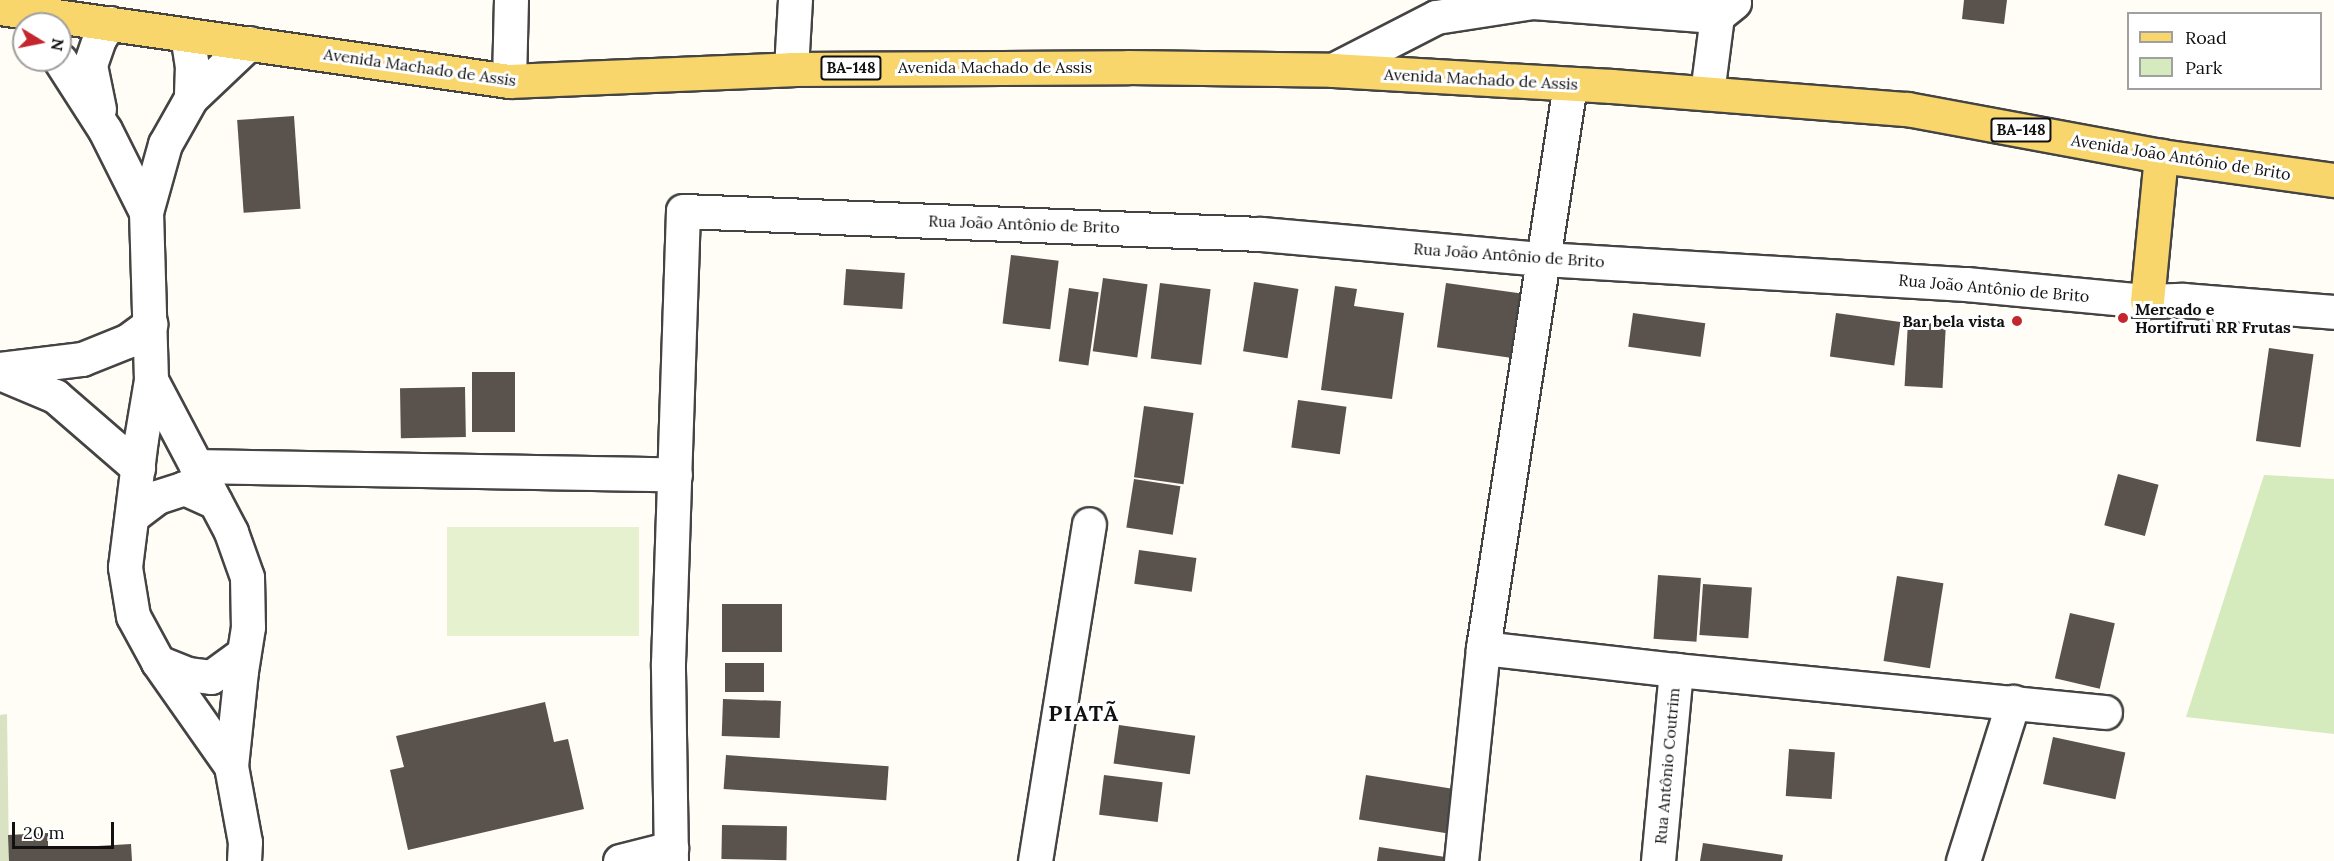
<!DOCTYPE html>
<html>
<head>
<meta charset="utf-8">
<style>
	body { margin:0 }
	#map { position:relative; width:2334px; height:861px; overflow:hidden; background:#fffdf5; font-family:Lora,serif }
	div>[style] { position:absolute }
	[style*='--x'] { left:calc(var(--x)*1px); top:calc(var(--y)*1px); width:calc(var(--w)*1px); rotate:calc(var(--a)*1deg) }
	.green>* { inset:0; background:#d5ebbd }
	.cemetery>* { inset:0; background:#d9e3c4 }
	.pitch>* { inset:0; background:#e6f2cf; transform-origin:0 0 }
	.building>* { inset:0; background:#5a524d; transform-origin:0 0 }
	.roads { filter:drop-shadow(2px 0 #444) drop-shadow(-2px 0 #444) drop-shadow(0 2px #444) drop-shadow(0 -2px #444) }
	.minor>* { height:33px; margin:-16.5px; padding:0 16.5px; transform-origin:16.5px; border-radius:16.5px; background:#fff }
	.major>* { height:33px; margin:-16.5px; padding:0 16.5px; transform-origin:16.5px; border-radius:16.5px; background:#f9d66b }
	.dots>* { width:16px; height:16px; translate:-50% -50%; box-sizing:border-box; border:3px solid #fff; border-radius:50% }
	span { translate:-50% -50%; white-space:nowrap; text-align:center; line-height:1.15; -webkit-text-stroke:6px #fff; paint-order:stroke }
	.shield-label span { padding:2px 4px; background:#fff; border:2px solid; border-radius:4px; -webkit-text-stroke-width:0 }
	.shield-label { font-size:15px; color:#111; font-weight:700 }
	.street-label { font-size:16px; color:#111 }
	.poi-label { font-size:16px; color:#111; font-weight:700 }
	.left { translate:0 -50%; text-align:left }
	.right { translate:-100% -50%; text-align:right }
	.district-label { font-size:22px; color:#111; font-weight:700; letter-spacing:1.5px }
	.legend { position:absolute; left:2127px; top:12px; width:195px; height:78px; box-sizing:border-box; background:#fff; border:2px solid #a0a0a0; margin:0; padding:8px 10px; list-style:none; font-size:18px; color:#111 }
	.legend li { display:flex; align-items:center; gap:12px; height:30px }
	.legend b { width:30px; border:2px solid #a0a0a0 }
	.north { position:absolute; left:12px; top:12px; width:60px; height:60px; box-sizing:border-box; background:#fff; border:2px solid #a0a0a0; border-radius:50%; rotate:100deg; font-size:16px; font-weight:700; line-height:24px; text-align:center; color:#111 }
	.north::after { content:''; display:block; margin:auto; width:21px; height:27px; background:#c4262e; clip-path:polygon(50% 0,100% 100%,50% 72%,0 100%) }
	.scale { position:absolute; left:12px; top:822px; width:102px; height:27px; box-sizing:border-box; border:3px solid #111; border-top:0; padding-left:8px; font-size:18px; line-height:21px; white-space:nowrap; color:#111; -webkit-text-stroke:4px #fff; paint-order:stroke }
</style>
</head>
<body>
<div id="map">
	<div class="green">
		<i style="clip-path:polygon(2264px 475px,2334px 479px,2334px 734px,2186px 717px)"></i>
	</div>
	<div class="cemetery">
		<i style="clip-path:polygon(7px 714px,9px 861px,0 861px,0 715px)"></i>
	</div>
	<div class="pitch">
		<i style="left:447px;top:527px;width:192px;height:109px"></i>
	</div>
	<div class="building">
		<i style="clip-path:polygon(1964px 0,2007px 0,2004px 24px,1962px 19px)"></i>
		<i style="left:294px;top:116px;width:93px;height:57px;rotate:86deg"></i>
		<i style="left:1011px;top:255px;width:48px;height:69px;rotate:7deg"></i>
		<i style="left:846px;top:269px;width:59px;height:36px;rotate:4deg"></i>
		<i style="left:1103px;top:278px;width:45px;height:74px;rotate:8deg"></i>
		<i style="left:1254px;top:282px;width:45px;height:70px;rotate:9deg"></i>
		<i style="left:1160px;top:283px;width:51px;height:76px;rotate:7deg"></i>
		<i style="left:1446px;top:283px;width:76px;height:65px;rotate:8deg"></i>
		<i style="clip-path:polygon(1335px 286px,1357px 289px,1354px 306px,1404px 313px,1392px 399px,1321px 390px)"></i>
		<i style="left:1069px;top:288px;width:30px;height:74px;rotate:8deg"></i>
		<i style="left:1633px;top:313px;width:73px;height:34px;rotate:8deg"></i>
		<i style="left:1836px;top:313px;width:65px;height:44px;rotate:8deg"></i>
		<i style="left:1908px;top:321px;width:38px;height:65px;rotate:3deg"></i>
		<i style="left:2269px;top:348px;width:45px;height:94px;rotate:8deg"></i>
		<i style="left:472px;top:372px;width:43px;height:60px"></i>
		<i style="left:465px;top:387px;width:50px;height:65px;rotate:89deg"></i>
		<i style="left:1298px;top:400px;width:49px;height:48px;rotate:8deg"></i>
		<i style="left:1144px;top:406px;width:50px;height:72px;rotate:8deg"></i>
		<i style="left:2118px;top:474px;width:42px;height:53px;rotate:15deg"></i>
		<i style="left:1134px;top:479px;width:47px;height:49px;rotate:9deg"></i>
		<i style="left:1139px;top:550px;width:58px;height:34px;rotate:8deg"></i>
		<i style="left:1658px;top:575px;width:43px;height:64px;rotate:4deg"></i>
		<i style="left:1897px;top:576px;width:47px;height:86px;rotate:9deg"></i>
		<i style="left:1703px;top:584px;width:49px;height:51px;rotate:4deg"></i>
		<i style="left:722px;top:604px;width:60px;height:48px"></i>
		<i style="left:2070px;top:613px;width:46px;height:67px;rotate:13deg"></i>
		<i style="left:725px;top:663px;width:39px;height:29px"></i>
		<i style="left:723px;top:699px;width:58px;height:37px;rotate:2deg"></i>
		<i style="clip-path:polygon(545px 702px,554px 742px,568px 739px,584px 809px,408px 850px,390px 770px,404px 767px,396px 736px)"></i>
		<i style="left:1119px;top:725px;width:77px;height:39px;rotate:8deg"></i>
		<i style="left:2053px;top:737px;width:74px;height:48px;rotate:12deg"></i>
		<i style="left:1789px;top:749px;width:46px;height:47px;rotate:4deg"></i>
		<i style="left:726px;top:755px;width:163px;height:34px;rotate:4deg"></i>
		<i style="left:1104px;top:775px;width:59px;height:40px;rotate:7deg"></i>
		<i style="left:1366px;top:775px;width:97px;height:45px;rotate:9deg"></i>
		<i style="left:722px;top:825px;width:65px;height:34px;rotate:1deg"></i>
		<i style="clip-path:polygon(48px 833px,48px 849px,131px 844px,132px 861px,9px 861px,8px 835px)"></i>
		<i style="clip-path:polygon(1703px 843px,1783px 855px,1782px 861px,1700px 861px)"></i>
		<i style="clip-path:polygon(1379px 847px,1452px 858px,1452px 861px,1377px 861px)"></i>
	</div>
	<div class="roads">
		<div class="minor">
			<i style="--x:187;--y:35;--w:30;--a:81"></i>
			<i style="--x:192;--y:65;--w:33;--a:92"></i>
			<i style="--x:60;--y:60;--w:83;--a:57.3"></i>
			<i style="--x:105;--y:130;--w:92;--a:63.4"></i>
			<i style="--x:791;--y:69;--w:69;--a:-86.7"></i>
			<i style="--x:1333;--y:70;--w:116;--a:-27.2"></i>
			<i style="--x:1436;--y:17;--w:98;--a:-8.8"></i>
			<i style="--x:1533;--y:2;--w:185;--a:4.4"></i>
			<i style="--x:1717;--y:16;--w:16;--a:-90"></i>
			<i style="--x:509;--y:81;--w:81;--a:-88.6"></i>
			<i style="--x:1707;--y:93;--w:78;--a:-82.6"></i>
			<i style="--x:1717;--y:16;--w:22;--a:-39"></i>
			<i style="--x:99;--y:109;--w:45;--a:-101.6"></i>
			<i style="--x:90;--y:65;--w:28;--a:-71"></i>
			<i style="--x:99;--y:39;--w:19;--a:-58"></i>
			<i style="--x:0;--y:369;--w:83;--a:-7"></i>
			<i style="--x:82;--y:359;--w:48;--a:-21.8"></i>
			<i style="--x:127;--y:341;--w:29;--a:-36"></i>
			<i style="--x:0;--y:373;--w:60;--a:22.7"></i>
			<i style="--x:55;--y:396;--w:110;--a:40.9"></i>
			<i style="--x:151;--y:380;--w:172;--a:62.2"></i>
			<i style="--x:231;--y:532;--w:48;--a:70.4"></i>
			<i style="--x:247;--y:577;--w:50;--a:88.9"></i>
			<i style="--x:248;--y:627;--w:45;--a:99"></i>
			<i style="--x:241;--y:671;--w:96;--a:96"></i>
			<i style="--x:231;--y:766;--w:77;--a:79.6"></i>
			<i style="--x:245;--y:842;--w:19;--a:93"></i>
			<i style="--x:196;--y:466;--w:479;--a:1"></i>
			<i style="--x:132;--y:516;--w:31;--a:-37"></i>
			<i style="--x:157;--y:497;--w:28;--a:-18"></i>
			<i style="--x:184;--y:488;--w:34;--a:24"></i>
			<i style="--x:1483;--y:648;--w:194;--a:6.5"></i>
			<i style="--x:1676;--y:670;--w:431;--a:5.6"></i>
			<i style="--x:158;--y:662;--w:31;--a:22"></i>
			<i style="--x:187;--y:674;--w:24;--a:7"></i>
			<i style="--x:211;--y:677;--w:39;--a:-36"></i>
			<i style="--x:231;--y:766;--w:127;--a:-125.1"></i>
			<i style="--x:158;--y:662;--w:52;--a:-118.5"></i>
			<i style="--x:133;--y:616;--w:50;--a:-99.3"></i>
			<i style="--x:125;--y:567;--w:129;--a:-82.9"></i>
			<i style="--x:141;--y:439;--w:60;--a:-80.4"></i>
			<i style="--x:151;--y:380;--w:168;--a:-91.7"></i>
			<i style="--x:146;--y:212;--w:71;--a:-74.4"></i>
			<i style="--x:165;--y:144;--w:53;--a:-60.5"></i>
			<i style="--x:191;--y:98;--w:80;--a:-43.5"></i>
			<i style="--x:620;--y:861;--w:53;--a:-14.3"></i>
			<i style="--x:671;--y:861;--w:198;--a:-90.9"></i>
			<i style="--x:668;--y:663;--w:452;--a:-88.1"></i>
			<i style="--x:683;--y:211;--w:578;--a:2.28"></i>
			<i style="--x:1261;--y:234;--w:283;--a:5.1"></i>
			<i style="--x:1543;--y:259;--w:424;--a:3.4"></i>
			<i style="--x:1966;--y:284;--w:182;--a:5.4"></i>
			<i style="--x:2147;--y:301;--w:36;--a:-2"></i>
			<i style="--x:2183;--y:300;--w:151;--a:4.5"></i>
			<i style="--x:1035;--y:861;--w:341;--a:-80.9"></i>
			<i style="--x:1461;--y:861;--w:214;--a:-84.1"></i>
			<i style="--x:1483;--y:648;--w:570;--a:-81.22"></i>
			<i style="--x:1658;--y:861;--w:192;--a:-84.6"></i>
			<i style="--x:1963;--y:861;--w:167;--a:-72.5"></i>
		</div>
		<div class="major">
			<i style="--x:0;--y:8;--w:514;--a:8.16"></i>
			<i style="--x:509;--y:81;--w:282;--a:-2.4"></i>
			<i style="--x:791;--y:69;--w:337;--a:-0.3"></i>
			<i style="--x:1128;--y:67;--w:205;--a:0.8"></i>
			<i style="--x:1333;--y:70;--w:279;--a:3.3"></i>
			<i style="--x:1612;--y:86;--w:296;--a:4.5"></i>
			<i style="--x:1907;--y:109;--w:258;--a:10.5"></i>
			<i style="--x:2161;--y:156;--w:175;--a:7.9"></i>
			<i style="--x:2147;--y:301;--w:146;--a:-84.5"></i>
		</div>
	</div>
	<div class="dots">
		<i style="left:2123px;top:318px;background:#c4262e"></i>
		<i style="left:2017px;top:321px;background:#c4262e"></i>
	</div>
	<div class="shield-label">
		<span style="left:851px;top:68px">BA-148</span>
		<span style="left:2021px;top:130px">BA-148</span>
	</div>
	<div class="street-label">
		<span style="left:420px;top:67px;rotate:8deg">Avenida Machado de Assis</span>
		<span style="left:995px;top:67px">Avenida Machado de Assis</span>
		<span style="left:1481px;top:79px;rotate:3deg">Avenida Machado de Assis</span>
		<span style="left:2181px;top:157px;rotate:9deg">Avenida João Antônio de Brito</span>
		<span style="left:1024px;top:224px;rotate:2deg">Rua João Antônio de Brito</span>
		<span style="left:1509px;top:255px;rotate:4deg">Rua João Antônio de Brito</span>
		<span style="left:1994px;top:288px;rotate:5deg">Rua João Antônio de Brito</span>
		<span style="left:1667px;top:766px;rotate:-85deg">Rua Antônio Coutrim</span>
	</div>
	<div class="poi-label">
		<span class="left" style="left:2135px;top:318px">Mercado e<br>Hortifruti RR Frutas</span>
		<span class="right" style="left:2005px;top:321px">Bar bela vista</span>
	</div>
	<div class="district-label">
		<span style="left:1084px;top:714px">PIATÃ</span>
	</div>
	<ul class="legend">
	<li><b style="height:8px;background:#f9d66b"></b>Road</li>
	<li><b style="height:16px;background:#d5ebbd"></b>Park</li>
	</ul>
	<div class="north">N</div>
	<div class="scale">20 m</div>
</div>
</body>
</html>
